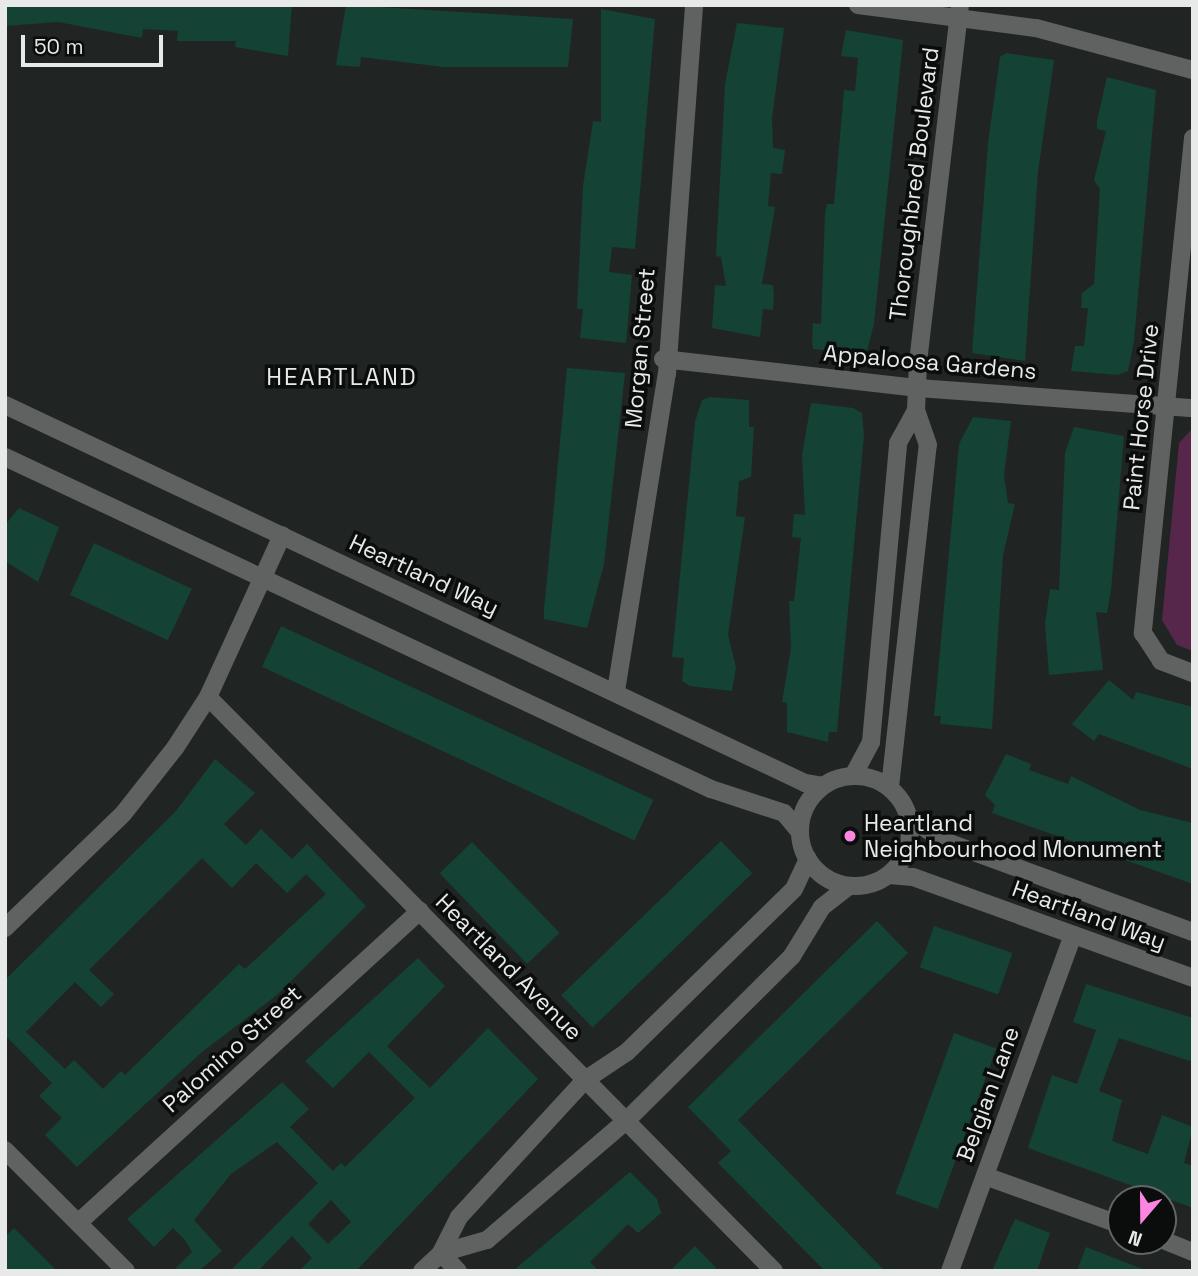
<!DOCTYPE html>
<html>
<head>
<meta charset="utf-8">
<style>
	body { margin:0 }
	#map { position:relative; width:1198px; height:1276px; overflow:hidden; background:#202523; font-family:"Space Grotesk",sans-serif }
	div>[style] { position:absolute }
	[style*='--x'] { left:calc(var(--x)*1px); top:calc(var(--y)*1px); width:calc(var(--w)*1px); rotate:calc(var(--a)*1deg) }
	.green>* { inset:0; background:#56274a }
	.building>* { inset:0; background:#144234; transform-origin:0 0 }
	.street>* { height:18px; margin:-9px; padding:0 9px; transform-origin:9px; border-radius:9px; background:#606261 }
	.street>.ring { margin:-9px; padding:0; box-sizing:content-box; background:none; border:18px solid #606261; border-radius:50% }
	.dots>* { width:19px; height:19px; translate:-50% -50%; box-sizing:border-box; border:4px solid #0b0d0d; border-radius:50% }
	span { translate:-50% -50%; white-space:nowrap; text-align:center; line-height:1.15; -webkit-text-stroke:7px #0b0d0d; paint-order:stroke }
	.street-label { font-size:23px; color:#e7eae9 }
	.poi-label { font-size:23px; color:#e7eae9 }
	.left { translate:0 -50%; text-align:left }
	.neighbourhood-label { font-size:24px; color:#e7eae9; letter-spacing:2px }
	.frame { position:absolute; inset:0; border:7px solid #e7eae9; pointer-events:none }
	.north { position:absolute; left:1107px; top:1185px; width:70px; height:70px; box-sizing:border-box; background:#0b0d0d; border:2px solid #636565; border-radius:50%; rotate:200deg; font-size:19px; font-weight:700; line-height:28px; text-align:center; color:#e7eae9 }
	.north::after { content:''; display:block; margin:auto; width:24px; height:32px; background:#fe85df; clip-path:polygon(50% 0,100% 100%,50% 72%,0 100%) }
	.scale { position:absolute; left:21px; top:35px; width:142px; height:32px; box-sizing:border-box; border:4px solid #e7eae9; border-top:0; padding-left:9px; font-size:21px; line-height:24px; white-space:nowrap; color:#e7eae9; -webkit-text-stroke:5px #0b0d0d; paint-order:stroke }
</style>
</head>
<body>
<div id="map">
	<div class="green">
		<i style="clip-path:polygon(1193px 428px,1193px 651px,1177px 645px,1162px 620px,1179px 443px)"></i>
	</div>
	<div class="building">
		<i style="clip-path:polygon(5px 5px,292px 5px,288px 56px,235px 47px,236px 41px,177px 41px,178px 31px,143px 29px,142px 38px,58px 22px,5px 26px)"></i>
		<i style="clip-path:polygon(346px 5px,573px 19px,568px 67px,444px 67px,361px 57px,360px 67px,336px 65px)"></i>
		<i style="clip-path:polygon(601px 9px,655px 19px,635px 249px,612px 247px,609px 272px,632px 275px,626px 343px,580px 338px,583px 309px,577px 309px,583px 186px,593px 121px,601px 122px)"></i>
		<i style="clip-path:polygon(737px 23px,784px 28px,772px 118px,773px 148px,785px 150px,782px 174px,771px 173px,768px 206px,775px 207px,762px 284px,773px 285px,774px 295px,773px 310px,763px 309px,760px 337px,712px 328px,715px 285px,726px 286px,721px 257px,716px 256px,725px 84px)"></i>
		<i style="clip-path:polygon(846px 30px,903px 40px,874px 324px,866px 354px,813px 349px,812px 339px,813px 323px,821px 324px,825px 213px,827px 204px,834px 204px,844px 90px,855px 91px,858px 58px,841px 56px)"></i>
		<i style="clip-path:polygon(1006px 53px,1054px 60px,1038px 172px,1025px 361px,972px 353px,988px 143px,1000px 57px)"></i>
		<i style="clip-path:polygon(1107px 77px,1156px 90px,1134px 341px,1128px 371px,1118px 375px,1071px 371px,1075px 346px,1084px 346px,1088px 308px,1081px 308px,1082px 293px,1094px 284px,1100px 189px,1094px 180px,1106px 131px,1097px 129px,1097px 121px)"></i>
		<i style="clip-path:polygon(567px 368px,625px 373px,604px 564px,587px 628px,544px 619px,544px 610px)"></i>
		<i style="clip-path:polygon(710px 397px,749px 400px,749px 427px,754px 427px,751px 477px,739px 481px,736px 516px,745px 517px,728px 635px,736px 667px,732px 691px,690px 686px,682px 681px,684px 658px,672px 657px,695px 422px,702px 400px)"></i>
		<i style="clip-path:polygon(811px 403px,853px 408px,862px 413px,864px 435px,837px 732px,829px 732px,828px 742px,787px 732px,787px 703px,782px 702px,791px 648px,789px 601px,794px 601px,801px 538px,792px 537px,794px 514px,805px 515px,802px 455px)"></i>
		<i style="clip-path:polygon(973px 417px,1011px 421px,1004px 475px,1008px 503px,1015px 504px,1003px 555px,992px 729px,940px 724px,941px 716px,934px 716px,959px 444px)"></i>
		<i style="clip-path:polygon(1074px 427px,1124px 436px,1111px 591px,1107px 613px,1096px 612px,1103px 670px,1049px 675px,1045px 624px,1050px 589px,1059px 590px,1065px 453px)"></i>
		<i style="clip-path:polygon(19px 508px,59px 527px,38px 582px,5px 561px,5px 525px)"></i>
		<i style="left:94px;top:543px;width:108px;height:57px;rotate:25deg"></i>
		<i style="left:281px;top:626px;width:411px;height:45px;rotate:25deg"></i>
		<i style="clip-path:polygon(1109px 680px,1133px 700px,1136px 692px,1193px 707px,1193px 769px,1099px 734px,1094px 741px,1072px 724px)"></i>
		<i style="clip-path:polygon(1006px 754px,1031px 764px,1029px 770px,1068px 784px,1071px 776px,1140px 810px,1193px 823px,1193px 884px,992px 813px,995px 805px,985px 795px)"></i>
		<i style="clip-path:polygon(evenodd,215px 759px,255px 793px,224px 824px,246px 845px,261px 829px,292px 859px,307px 844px,366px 906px,277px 995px,202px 1052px,77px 1167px,45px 1135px,62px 1118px,39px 1096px,52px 1083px,5px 1035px,5px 980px,176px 811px,215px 759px,202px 858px,232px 888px,256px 863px,287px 893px,306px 874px,326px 894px,245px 969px,239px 964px,125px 1075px,121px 1071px,103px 1089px,74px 1060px,65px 1069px,26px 1032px,75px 982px,101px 1007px,114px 994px,89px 970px,202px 858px)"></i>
		<i style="left:721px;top:841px;width:45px;height:222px;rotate:46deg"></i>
		<i style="left:472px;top:842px;width:126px;height:45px;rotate:46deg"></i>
		<i style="clip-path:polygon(877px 921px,908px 953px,738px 1120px,885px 1271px,825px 1271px,718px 1163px,731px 1151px,688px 1107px)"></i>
		<i style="left:934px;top:926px;width:83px;height:44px;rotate:19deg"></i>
		<i style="clip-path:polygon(evenodd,418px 958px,445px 986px,387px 1046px,430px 1088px,488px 1028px,538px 1079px,356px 1271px,299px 1271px,312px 1258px,292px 1236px,258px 1271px,230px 1271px,318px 1183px,277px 1142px,231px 1174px,194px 1220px,222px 1251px,199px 1271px,173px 1271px,192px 1252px,185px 1240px,173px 1228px,154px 1247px,127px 1219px,282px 1082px,309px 1109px,290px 1127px,333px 1171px,341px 1163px,345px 1167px,415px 1098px,369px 1052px,333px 1088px,305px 1061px,418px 958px,331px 1200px,351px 1222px,328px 1244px,308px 1224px,331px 1200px)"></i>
		<i style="clip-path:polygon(1086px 984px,1193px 1018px,1193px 1062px,1119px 1038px,1099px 1091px,1122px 1100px,1112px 1141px,1148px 1154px,1162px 1115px,1193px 1127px,1184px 1163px,1193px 1166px,1193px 1208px,1028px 1148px,1052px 1075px,1077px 1084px,1096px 1030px,1073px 1022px)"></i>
		<i style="left:954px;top:1033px;width:45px;height:171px;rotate:20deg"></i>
		<i style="clip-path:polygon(630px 1172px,657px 1199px,661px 1213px,638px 1233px,628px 1224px,590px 1262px,599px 1271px,513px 1271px)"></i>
		<i style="clip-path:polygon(1015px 1219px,1050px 1233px,1037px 1271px,992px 1271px)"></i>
		<i style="clip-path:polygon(14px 1228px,57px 1271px,5px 1271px,5px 1237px)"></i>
		<i style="clip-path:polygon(695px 1246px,719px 1271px,670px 1271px)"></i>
		<i style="clip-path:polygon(1086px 1247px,1145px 1270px,1145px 1271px,1077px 1271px)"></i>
	</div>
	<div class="street">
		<i style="--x:858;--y:5;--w:179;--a:7.4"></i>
		<i style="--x:1036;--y:28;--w:163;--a:15"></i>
		<i style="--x:1193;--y:138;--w:498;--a:95.8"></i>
		<i style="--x:1143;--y:633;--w:33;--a:57"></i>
		<i style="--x:1161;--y:661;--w:34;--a:21"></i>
		<i style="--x:663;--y:359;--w:257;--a:6.5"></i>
		<i style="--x:918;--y:388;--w:276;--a:4.2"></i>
		<i style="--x:5;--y:405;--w:885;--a:25.29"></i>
		<i style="--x:805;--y:783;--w:18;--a:9"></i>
		<i style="--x:5;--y:457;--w:780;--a:25.19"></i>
		<i style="--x:711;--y:789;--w:77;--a:18.2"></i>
		<i style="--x:784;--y:813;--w:25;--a:50"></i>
		<i style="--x:616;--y:691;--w:321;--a:-80.9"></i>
		<i style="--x:667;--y:374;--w:370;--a:-85.8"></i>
		<i style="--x:208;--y:697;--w:806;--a:45.4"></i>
		<i style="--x:853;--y:776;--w:38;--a:-62"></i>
		<i style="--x:871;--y:742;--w:300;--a:-84.8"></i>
		<i style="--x:898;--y:443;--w:37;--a:-61"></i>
		<i class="ring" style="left:800px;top:776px;width:92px;height:92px"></i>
		<i style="--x:890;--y:787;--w:344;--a:-83.7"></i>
		<i style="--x:928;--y:445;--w:36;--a:-109"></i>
		<i style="--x:916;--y:411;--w:49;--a:-87.7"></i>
		<i style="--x:918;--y:362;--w:359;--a:-83.3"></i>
		<i style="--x:909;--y:817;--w:42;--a:34.4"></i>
		<i style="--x:944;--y:841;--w:265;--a:20.1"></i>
		<i style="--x:808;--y:859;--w:33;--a:115"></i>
		<i style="--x:794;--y:889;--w:233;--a:135.7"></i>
		<i style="--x:627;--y:1052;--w:50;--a:146.3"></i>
		<i style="--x:585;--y:1080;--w:186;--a:132.6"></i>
		<i style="--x:459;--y:1217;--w:40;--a:116.6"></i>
		<i style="--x:441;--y:1253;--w:48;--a:-15.8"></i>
		<i style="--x:487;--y:1240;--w:183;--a:-40.6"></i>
		<i style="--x:626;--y:1121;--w:234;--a:-44.8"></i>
		<i style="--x:792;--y:956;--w:57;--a:-58.5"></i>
		<i style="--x:822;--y:907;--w:34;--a:-38"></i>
		<i style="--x:889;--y:875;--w:24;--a:5"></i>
		<i style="--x:913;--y:877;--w:298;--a:19.8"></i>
		<i style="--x:5;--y:928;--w:164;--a:-44"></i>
		<i style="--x:123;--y:814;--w:84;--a:-51.8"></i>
		<i style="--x:175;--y:748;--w:61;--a:-57.1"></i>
		<i style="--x:208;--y:697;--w:178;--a:-65.4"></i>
		<i style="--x:5;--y:1150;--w:171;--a:45"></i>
		<i style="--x:985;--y:1176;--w:145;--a:19.8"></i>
		<i style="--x:78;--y:1223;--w:463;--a:-42.4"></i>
		<i style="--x:1163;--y:1240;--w:32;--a:22"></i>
		<i style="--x:422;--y:1271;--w:26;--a:-43"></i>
		<i style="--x:441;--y:1253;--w:25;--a:47"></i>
		<i style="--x:950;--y:1271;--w:358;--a:-69.9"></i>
	</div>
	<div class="dots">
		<i style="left:850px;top:836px;background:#fe85df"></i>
	</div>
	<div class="street-label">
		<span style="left:914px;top:184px;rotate:-83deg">Thoroughbred Boulevard</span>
		<span style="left:640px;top:348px;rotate:-85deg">Morgan Street</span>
		<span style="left:930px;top:362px;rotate:5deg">Appaloosa Gardens</span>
		<span style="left:1141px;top:417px;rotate:-84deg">Paint Horse Drive</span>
		<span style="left:424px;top:575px;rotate:25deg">Heartland Way</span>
		<span style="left:1089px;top:915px;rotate:20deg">Heartland Way</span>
		<span style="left:509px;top:967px;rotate:45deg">Heartland Avenue</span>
		<span style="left:232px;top:1049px;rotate:-42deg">Palomino Street</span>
		<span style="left:988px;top:1094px;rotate:-70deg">Belgian Lane</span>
	</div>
	<div class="poi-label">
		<span class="left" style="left:864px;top:836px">Heartland<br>Neighbourhood Monument</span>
	</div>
	<div class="neighbourhood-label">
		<span style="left:342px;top:377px">HEARTLAND</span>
	</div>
	<div class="frame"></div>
	<div class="north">N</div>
	<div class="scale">50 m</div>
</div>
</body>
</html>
